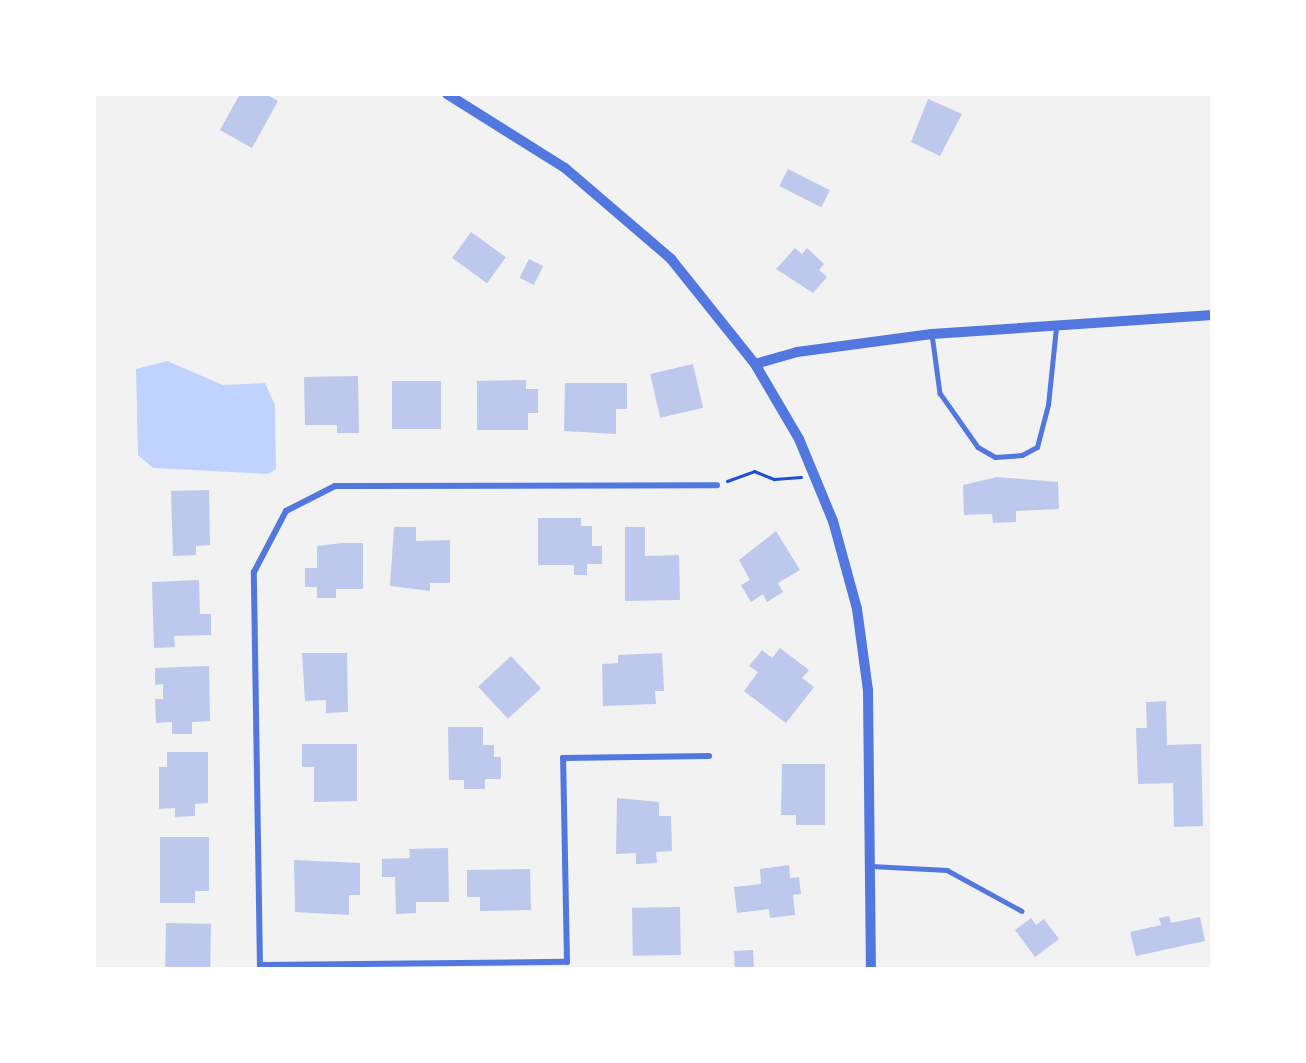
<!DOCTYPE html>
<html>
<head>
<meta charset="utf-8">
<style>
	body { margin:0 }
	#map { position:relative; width:1306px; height:1063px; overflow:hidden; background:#f2f2f2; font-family:"DejaVu Sans",sans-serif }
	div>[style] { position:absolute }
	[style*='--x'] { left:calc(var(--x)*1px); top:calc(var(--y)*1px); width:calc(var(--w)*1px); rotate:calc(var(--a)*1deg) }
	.water>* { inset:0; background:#bfd3fe }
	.building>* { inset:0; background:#bdc9ec; transform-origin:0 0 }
	.path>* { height:3px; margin:-1.5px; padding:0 1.5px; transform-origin:1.5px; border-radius:1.5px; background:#1d4ed8 }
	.service>* { height:4.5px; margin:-2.25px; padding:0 2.25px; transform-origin:2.25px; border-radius:2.25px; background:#5277de }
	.minor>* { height:6px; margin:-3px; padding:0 3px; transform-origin:3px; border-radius:3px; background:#5277de }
	.tertiary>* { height:10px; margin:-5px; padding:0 5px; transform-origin:5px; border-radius:5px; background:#5277de }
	span { translate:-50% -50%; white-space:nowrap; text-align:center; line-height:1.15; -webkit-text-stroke:4.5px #fff; paint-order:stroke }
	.frame { position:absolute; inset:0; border:96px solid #fff; pointer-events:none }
</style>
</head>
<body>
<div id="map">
	<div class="water">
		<i style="clip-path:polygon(167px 361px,223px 385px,265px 383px,275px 405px,276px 469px,268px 474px,153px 468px,138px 455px,136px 369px)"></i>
	</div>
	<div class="building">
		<i style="clip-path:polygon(240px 94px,266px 94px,278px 101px,252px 148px,220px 130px)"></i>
		<i style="clip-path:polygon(928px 99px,962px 114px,940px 156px,911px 142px)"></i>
		<i style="left:788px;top:169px;width:47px;height:19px;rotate:27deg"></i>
		<i style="left:471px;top:232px;width:43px;height:32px;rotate:36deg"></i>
		<i style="clip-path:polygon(795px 248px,802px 254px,807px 248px,824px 264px,819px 270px,827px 277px,813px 293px,776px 269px)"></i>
		<i style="left:529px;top:259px;width:16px;height:21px;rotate:27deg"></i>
		<i style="left:693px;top:364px;width:45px;height:44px;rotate:77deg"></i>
		<i style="clip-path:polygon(358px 376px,359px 433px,337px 433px,337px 425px,305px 425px,304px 377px)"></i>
		<i style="clip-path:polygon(526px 380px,526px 389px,538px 389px,538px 413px,528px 413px,528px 430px,477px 430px,477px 381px)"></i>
		<i style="left:392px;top:381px;width:49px;height:48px"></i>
		<i style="clip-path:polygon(565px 383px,627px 383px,627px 409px,616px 409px,616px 434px,564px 431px)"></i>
		<i style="clip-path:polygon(997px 477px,1058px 482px,1059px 509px,1016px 511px,1016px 522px,993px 523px,992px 514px,964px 515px,963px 485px)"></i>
		<i style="clip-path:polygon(209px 490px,210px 545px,196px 546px,196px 555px,173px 556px,171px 491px)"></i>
		<i style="clip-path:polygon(538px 518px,581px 518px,581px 526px,592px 526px,592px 546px,602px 546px,602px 564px,587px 564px,587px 575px,574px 575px,574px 565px,538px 565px)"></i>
		<i style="clip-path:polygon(394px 527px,416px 527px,416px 541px,450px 540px,450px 583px,430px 583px,430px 591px,390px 586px)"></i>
		<i style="clip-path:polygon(625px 527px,645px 527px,645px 556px,679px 555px,680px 600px,625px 601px)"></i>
		<i style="clip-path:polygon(776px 531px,800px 570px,778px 583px,783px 592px,767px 602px,763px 594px,751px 602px,741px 585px,750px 580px,739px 560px)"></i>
		<i style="clip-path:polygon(342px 543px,363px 543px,363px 589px,336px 589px,336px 598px,317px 598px,317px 587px,305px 587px,305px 568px,317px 568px,317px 546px)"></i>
		<i style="clip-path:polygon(199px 580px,200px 614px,211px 614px,211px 635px,174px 636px,175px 647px,154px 648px,152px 582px)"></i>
		<i style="clip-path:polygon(780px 648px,809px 670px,802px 678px,814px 687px,786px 723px,744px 691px,758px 672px,749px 666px,762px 650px,772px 658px)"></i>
		<i style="clip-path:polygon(302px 653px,347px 653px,348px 712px,326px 713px,326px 700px,305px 701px)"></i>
		<i style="clip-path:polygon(662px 653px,664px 691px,655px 691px,656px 704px,603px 706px,602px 664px,618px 663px,618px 655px)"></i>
		<i style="left:511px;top:656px;width:44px;height:45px;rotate:47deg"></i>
		<i style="clip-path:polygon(209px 666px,210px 721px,192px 722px,192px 734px,172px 734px,172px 722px,156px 723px,155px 699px,163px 699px,163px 684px,155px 685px,155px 668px)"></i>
		<i style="clip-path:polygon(1166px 701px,1167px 745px,1201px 744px,1203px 826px,1174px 827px,1173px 783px,1138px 784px,1136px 728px,1147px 728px,1146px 702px)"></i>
		<i style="clip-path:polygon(448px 727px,483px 727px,483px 745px,494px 745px,494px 757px,501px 757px,501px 779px,485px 779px,485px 789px,464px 789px,464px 780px,449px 780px)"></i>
		<i style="clip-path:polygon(302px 744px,357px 744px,357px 801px,314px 802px,314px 767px,302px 767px)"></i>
		<i style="clip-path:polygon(167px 752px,208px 752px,208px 803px,195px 804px,195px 816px,175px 817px,175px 808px,159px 809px,159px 767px,167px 767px)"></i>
		<i style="clip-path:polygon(782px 764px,825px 764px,825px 825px,796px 825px,796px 815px,781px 815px)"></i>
		<i style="clip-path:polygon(617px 798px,659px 802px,659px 816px,671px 816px,672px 851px,656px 852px,657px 863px,636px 864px,636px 853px,616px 854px)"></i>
		<i style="clip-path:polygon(160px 837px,209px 837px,209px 891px,195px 891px,195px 903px,160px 903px)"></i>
		<i style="clip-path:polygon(448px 848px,449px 902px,416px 902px,416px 913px,396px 914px,395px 877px,382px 877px,382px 859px,410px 858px,409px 849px)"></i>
		<i style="clip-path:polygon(294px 860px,360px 863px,360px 895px,349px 895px,349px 915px,295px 912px)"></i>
		<i style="clip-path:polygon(789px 865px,790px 878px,799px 877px,801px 894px,793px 895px,795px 915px,770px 918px,769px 909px,737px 913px,734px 887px,761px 884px,760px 869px)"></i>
		<i style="clip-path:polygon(530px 869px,531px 910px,480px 911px,480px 897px,467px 897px,467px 870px)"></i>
		<i style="left:680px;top:907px;width:48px;height:48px;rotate:89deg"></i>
		<i style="clip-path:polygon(1169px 916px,1171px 923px,1200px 917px,1205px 941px,1136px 956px,1130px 932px,1161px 925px,1159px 918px)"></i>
		<i style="clip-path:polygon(1031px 918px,1036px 925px,1044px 919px,1059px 939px,1035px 957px,1015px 930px)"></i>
		<i style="left:166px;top:923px;width:45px;height:45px;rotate:1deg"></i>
		<i style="left:753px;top:950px;width:18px;height:19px;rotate:87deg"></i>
	</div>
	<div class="path">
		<i style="--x:727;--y:481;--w:29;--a:-20"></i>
		<i style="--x:754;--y:471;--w:22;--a:22"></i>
		<i style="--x:774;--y:479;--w:27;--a:-4"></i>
	</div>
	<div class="service">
		<i style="--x:932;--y:334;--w:60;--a:82.3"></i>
		<i style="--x:940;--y:393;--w:66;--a:54.9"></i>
		<i style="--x:978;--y:447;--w:20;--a:30"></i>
		<i style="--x:995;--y:457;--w:27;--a:-4"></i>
		<i style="--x:1022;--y:455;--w:17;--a:-28"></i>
		<i style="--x:1037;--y:447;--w:43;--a:-75.3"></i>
		<i style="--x:1048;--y:405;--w:78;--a:-84.1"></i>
		<i style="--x:871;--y:866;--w:76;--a:3"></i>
		<i style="--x:947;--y:870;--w:85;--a:28.7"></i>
	</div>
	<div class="minor">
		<i style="--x:260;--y:965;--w:307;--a:-0.6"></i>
		<i style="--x:567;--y:962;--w:204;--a:-91.1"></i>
		<i style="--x:563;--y:758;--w:146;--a:-0.8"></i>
		<i style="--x:260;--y:968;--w:396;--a:-90.9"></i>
		<i style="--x:254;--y:572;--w:69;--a:-62.3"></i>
		<i style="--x:286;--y:511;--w:55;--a:-27"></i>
		<i style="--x:335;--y:486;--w:382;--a:-0.1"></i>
	</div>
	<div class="tertiary">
		<i style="--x:447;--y:94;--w:139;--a:32.1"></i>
		<i style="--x:565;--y:168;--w:140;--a:40.6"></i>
		<i style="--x:671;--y:259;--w:134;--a:51.3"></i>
		<i style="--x:755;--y:364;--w:87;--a:59.6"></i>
		<i style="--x:799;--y:439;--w:89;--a:67.5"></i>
		<i style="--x:833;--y:521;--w:91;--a:74.7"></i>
		<i style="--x:857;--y:609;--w:82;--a:82.3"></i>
		<i style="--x:868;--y:690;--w:278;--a:89.4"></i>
		<i style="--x:755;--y:364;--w:44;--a:-15.9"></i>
		<i style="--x:797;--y:352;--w:136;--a:-7.6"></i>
		<i style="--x:932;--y:334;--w:281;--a:-3.9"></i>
	</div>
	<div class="frame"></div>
</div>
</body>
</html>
